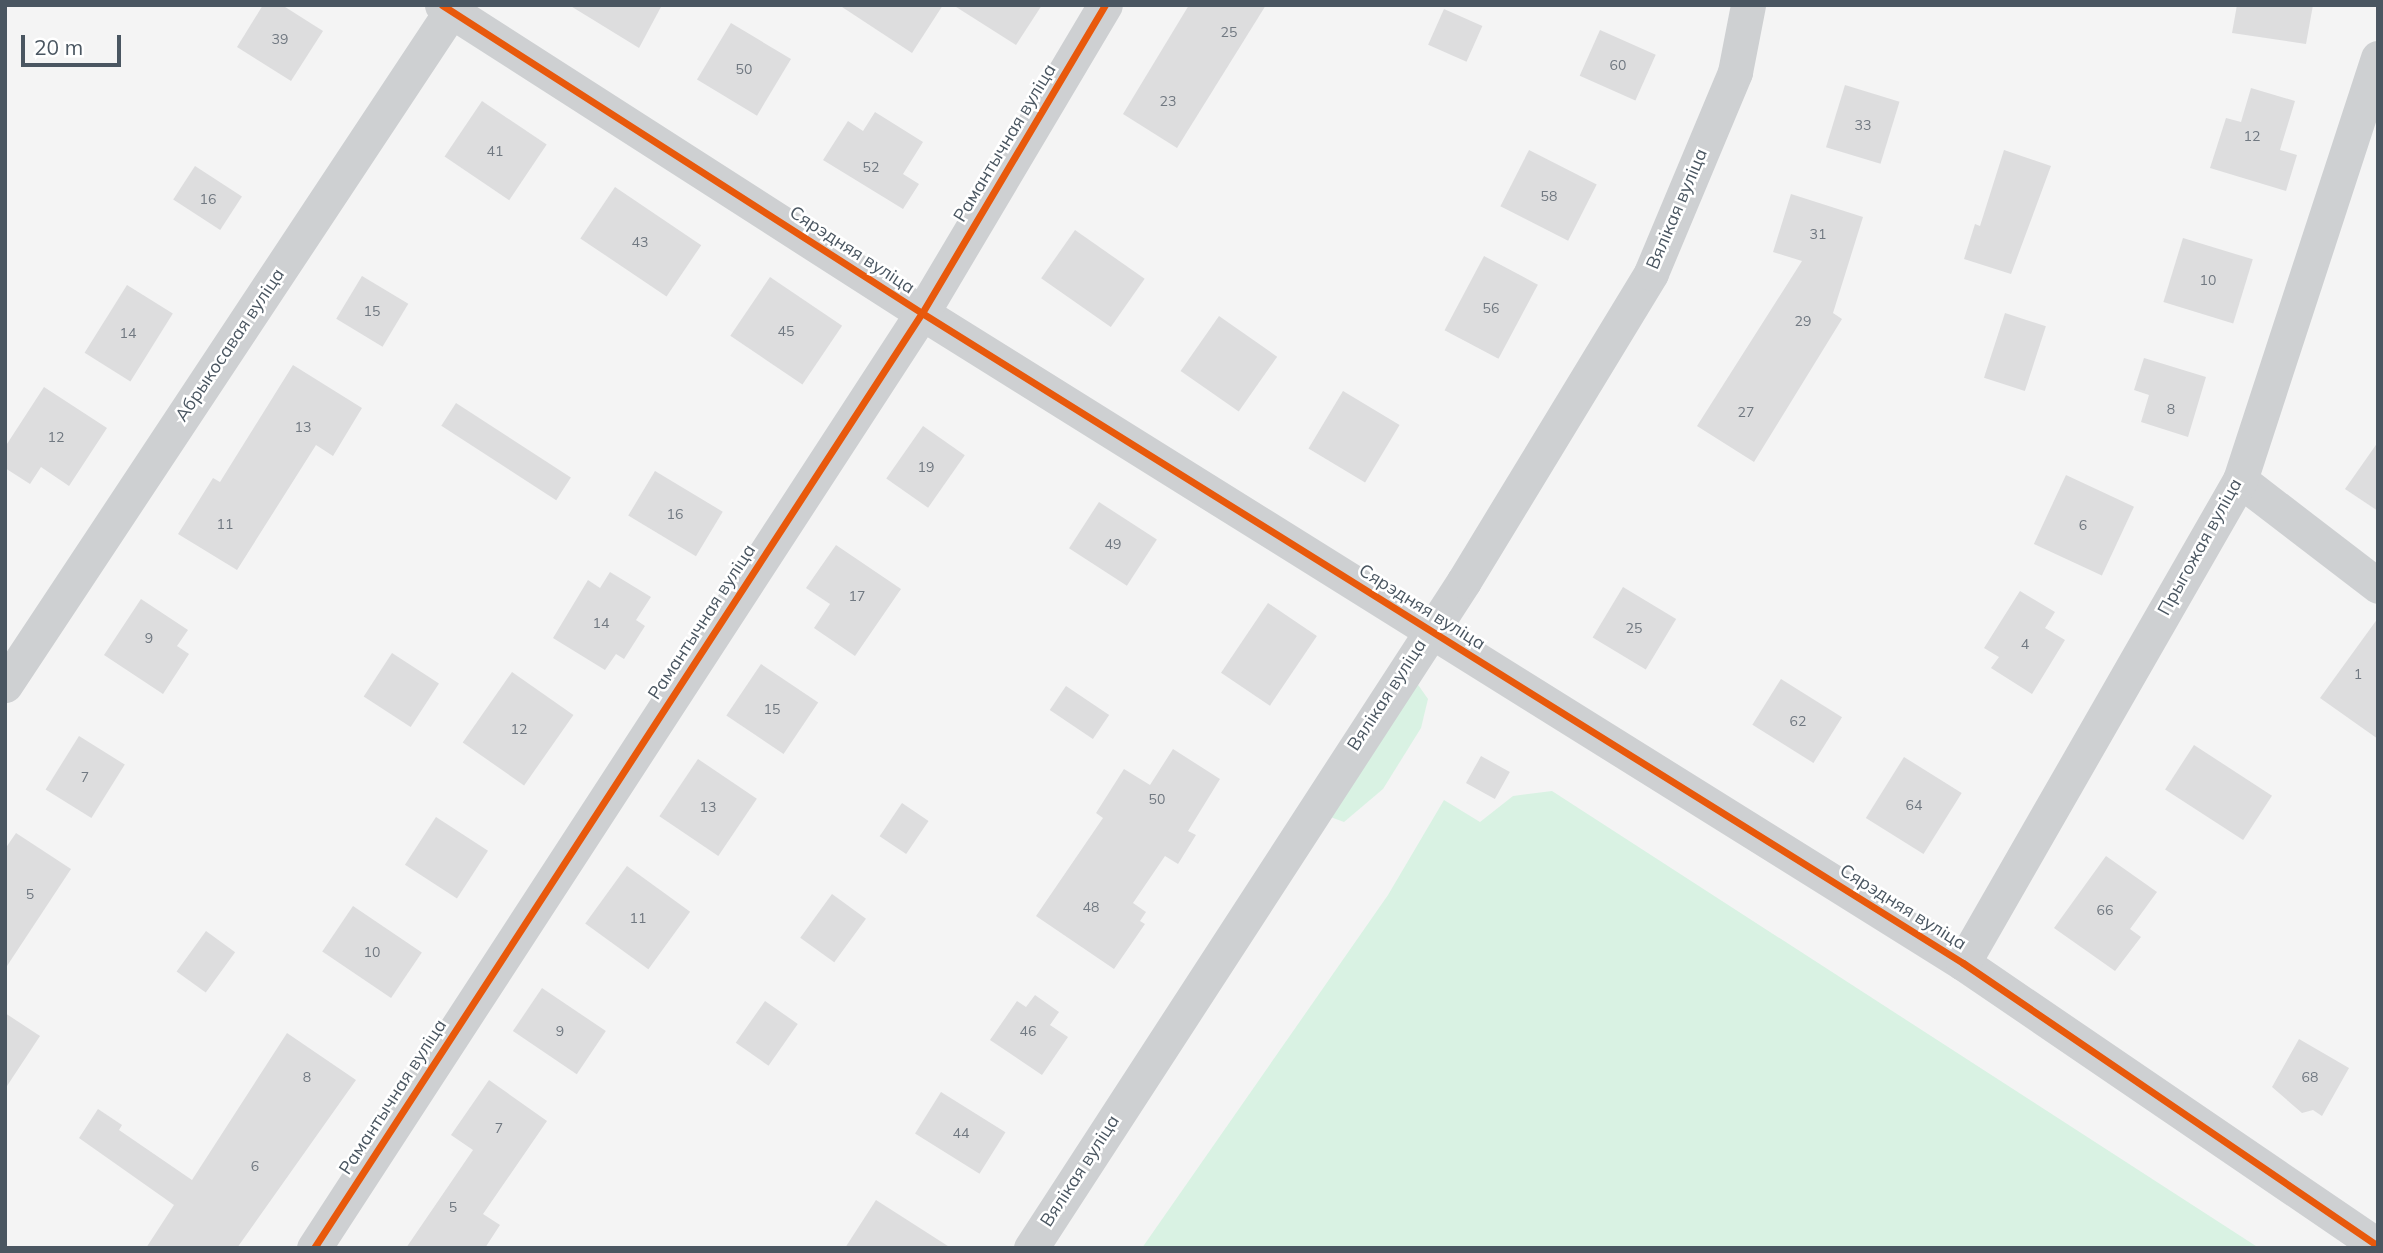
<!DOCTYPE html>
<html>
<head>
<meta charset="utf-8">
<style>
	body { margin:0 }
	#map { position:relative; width:2383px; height:1253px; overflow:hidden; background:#f4f4f4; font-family:Mulish,sans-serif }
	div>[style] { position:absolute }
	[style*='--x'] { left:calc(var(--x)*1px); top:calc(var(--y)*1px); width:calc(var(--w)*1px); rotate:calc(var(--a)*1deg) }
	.green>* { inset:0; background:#d9f2e3 }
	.building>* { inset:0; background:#ddddde; transform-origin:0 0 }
	.minor>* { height:35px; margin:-17.5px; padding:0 17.5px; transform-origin:17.5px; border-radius:17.5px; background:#ced0d2 }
	.cycleway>* { height:7px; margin:-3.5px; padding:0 3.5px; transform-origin:3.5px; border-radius:3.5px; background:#e8590c }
	span { translate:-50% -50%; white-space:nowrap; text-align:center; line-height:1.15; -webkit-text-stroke:5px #fff; paint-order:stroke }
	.number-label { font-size:14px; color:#707881 }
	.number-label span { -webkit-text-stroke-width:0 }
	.street-label { font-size:18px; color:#4a5661 }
	.frame { position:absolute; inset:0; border:7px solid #4a5661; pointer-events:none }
	.scale { position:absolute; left:21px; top:35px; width:100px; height:32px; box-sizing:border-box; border:4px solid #4a5661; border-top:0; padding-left:9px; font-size:21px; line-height:24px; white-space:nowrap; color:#4a5661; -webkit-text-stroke:5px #fff; paint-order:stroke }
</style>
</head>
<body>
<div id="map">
	<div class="green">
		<i style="clip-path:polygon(1414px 679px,1428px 699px,1421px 728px,1383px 789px,1344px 822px,1317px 812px)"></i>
		<i style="clip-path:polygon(1552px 791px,2259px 1248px,1142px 1248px,1388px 895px,1444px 800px,1480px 822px,1513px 796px)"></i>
	</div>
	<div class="building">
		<i style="clip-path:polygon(263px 5px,282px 5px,323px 31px,291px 81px,237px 47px)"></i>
		<i style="clip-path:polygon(569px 5px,662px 5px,639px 48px)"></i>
		<i style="clip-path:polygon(839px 5px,943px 5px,912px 53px)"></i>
		<i style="clip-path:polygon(953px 5px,1042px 5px,1016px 45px)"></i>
		<i style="clip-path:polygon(1189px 5px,1266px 5px,1177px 148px,1123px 114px)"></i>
		<i style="clip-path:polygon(2237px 5px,2313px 5px,2306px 44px,2232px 33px)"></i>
		<i style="left:1444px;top:9px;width:42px;height:39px;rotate:24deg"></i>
		<i style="left:731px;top:23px;width:70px;height:66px;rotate:31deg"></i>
		<i style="left:1600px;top:30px;width:61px;height:50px;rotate:24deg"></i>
		<i style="left:1845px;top:85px;width:57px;height:65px;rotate:17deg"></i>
		<i style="clip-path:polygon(2251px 88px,2295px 101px,2280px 150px,2297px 155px,2286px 191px,2210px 168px,2226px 118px,2241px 122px)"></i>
		<i style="left:482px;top:101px;width:78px;height:67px;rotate:34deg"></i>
		<i style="clip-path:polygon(875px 112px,923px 142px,903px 174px,919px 184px,903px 209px,823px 160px,848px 121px,863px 131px)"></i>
		<i style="left:1529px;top:150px;width:76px;height:63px;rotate:27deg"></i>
		<i style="clip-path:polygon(2004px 150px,2051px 166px,2011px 274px,1964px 259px,1975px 224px,1980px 226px)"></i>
		<i style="left:195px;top:166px;width:56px;height:40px;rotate:33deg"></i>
		<i style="left:615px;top:187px;width:104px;height:62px;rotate:34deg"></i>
		<i style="clip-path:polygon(1791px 194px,1863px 217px,1833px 313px,1842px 319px,1754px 462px,1697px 426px,1802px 261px,1773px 252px)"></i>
		<i style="left:1075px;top:230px;width:85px;height:59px;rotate:35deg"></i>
		<i style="left:2183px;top:238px;width:73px;height:67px;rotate:17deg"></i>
		<i style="left:1484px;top:256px;width:61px;height:84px;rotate:28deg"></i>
		<i style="left:362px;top:276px;width:54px;height:50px;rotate:31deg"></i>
		<i style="left:770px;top:277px;width:87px;height:71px;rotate:34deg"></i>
		<i style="left:127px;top:285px;width:54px;height:80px;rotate:32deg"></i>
		<i style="left:2005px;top:313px;width:43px;height:68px;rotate:18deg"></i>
		<i style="left:1219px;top:316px;width:71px;height:67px;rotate:35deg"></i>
		<i style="clip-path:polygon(2144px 358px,2206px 377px,2188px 437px,2141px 422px,2149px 395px,2134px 390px)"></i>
		<i style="clip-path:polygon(293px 365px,362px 408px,333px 456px,316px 445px,237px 570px,178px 534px,213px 478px,220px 482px)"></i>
		<i style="clip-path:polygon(44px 387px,107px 428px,69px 486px,41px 467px,30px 484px,5px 468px,5px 447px)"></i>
		<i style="left:1343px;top:391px;width:66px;height:67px;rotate:31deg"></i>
		<i style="left:456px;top:403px;width:137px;height:27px;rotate:33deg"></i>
		<i style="left:923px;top:426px;width:51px;height:64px;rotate:35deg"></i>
		<i style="clip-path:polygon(2378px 442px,2378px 511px,2345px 489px)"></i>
		<i style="left:655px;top:471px;width:79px;height:52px;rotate:31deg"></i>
		<i style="left:2066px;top:475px;width:75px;height:76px;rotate:25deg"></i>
		<i style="left:1099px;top:502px;width:69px;height:55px;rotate:33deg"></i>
		<i style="clip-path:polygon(836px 545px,901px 589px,855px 656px,814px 628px,830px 604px,806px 588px)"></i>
		<i style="clip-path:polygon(610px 572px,651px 597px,636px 620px,645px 626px,624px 659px,616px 654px,605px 670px,553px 638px,588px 580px,600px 588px)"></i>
		<i style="left:1623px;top:587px;width:62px;height:59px;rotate:31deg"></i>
		<i style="clip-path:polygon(2020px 591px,2055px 612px,2045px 628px,2065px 640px,2032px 694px,1991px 668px,1999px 657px,1984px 648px)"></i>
		<i style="clip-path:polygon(141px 599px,188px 630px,177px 646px,189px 654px,163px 694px,104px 655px)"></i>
		<i style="left:1268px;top:603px;width:59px;height:84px;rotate:34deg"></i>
		<i style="clip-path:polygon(2378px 618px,2378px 739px,2320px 698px)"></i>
		<i style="left:392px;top:653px;width:56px;height:52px;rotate:33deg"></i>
		<i style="left:761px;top:664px;width:69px;height:62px;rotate:34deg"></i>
		<i style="left:512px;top:672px;width:75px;height:86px;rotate:35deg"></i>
		<i style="left:1781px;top:679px;width:72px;height:54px;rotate:32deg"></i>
		<i style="left:1066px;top:686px;width:52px;height:29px;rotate:34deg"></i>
		<i style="left:79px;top:736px;width:54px;height:63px;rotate:32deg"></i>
		<i style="left:2194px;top:745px;width:93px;height:53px;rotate:33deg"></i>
		<i style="clip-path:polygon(1173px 749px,1220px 779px,1188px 831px,1196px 835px,1178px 864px,1165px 856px,1133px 903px,1146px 912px,1140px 921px,1145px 924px,1114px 969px,1036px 916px,1103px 818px,1096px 813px,1124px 769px,1150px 785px)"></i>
		<i style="left:1481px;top:756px;width:33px;height:31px;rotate:29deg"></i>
		<i style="left:1904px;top:757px;width:68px;height:72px;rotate:32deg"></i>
		<i style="left:698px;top:759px;width:71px;height:69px;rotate:34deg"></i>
		<i style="left:902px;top:803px;width:32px;height:40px;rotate:34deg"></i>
		<i style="left:436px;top:817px;width:62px;height:57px;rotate:33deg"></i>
		<i style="clip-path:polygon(16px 833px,71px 869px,5px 969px,5px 849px)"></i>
		<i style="clip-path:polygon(2106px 856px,2157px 892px,2130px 929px,2141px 937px,2115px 971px,2054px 928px)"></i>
		<i style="left:627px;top:866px;width:78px;height:71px;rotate:36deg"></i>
		<i style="left:832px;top:894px;width:42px;height:54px;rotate:36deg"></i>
		<i style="left:353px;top:906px;width:83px;height:55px;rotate:34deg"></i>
		<i style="left:206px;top:931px;width:36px;height:50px;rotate:36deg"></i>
		<i style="left:542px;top:988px;width:77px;height:52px;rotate:34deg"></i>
		<i style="clip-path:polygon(1035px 995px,1059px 1012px,1050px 1025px,1068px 1037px,1042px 1075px,990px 1040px,1017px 1001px,1026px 1007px)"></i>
		<i style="left:765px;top:1001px;width:40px;height:51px;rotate:35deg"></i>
		<i style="clip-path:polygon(5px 1013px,40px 1036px,5px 1089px)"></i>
		<i style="clip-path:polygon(287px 1033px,356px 1080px,237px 1248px,146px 1248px,174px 1205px,79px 1138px,98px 1109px,122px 1125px,119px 1130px,192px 1180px)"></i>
		<i style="clip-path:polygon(2299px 1039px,2349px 1068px,2322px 1116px,2313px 1110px,2302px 1113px,2272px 1087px)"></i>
		<i style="clip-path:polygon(489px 1080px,547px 1121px,483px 1214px,500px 1225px,485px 1248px,406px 1248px,473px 1150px,451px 1135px)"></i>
		<i style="left:941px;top:1092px;width:76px;height:49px;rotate:32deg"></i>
		<i style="clip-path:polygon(876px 1200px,951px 1248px,845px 1248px)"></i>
	</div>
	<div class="minor">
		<i style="--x:442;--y:5;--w:570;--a:32.69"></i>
		<i style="--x:922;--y:313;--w:1227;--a:31.98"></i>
		<i style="--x:1963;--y:963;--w:502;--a:34.29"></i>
		<i style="--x:2240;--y:480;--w:174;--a:37.5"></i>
		<i style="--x:5;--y:685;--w:815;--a:-56.5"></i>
		<i style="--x:1963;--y:963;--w:557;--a:-60.17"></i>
		<i style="--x:2240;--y:480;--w:444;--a:-71.9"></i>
		<i style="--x:314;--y:1248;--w:1115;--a:-56.97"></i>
		<i style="--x:922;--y:313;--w:358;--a:-59.3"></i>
		<i style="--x:1031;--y:1248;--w:795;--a:-57.01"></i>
		<i style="--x:1464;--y:581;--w:360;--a:-58.7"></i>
		<i style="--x:1651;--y:273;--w:218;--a:-67.3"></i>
		<i style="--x:1735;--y:72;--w:68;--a:-79"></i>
	</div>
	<div class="cycleway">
		<i style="--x:442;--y:5;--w:570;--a:32.69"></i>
		<i style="--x:922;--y:313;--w:1227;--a:31.98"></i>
		<i style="--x:1963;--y:963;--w:502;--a:34.29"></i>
		<i style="--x:314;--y:1248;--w:1115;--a:-56.97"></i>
		<i style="--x:922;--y:313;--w:358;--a:-59.3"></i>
	</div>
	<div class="number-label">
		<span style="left:1229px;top:32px">25</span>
		<span style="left:280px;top:39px">39</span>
		<span style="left:1618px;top:65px">60</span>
		<span style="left:744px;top:69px">50</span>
		<span style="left:1168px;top:101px">23</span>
		<span style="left:1863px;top:125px">33</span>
		<span style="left:2252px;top:136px">12</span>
		<span style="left:495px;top:151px">41</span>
		<span style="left:871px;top:167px">52</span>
		<span style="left:1549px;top:196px">58</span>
		<span style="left:208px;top:199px">16</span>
		<span style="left:1818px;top:234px">31</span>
		<span style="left:640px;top:242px">43</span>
		<span style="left:2208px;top:280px">10</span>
		<span style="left:1491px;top:308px">56</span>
		<span style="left:372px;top:311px">15</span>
		<span style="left:1803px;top:321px">29</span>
		<span style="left:786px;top:331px">45</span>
		<span style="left:128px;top:333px">14</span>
		<span style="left:2171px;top:409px">8</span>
		<span style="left:1746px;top:412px">27</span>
		<span style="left:303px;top:427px">13</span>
		<span style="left:56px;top:437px">12</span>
		<span style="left:926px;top:467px">19</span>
		<span style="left:675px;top:514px">16</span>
		<span style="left:225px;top:524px">11</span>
		<span style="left:2083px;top:525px">6</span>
		<span style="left:1113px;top:544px">49</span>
		<span style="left:857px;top:596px">17</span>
		<span style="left:601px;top:623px">14</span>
		<span style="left:1634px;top:628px">25</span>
		<span style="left:149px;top:638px">9</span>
		<span style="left:2025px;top:644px">4</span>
		<span style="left:2358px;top:674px">1</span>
		<span style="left:772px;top:709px">15</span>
		<span style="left:1798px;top:721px">62</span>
		<span style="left:519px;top:729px">12</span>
		<span style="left:85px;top:777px">7</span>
		<span style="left:1157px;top:799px">50</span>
		<span style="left:1914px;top:805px">64</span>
		<span style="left:708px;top:807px">13</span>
		<span style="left:30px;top:894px">5</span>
		<span style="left:1091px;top:907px">48</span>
		<span style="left:2105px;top:910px">66</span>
		<span style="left:638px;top:918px">11</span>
		<span style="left:372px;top:952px">10</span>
		<span style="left:560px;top:1031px">9</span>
		<span style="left:1028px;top:1031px">46</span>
		<span style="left:307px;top:1077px">8</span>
		<span style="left:2310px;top:1077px">68</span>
		<span style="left:499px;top:1128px">7</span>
		<span style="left:961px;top:1133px">44</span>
		<span style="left:255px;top:1166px">6</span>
		<span style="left:453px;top:1207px">5</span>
	</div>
	<div class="street-label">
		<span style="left:1005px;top:143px;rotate:-59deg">Рамантычная вуліца</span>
		<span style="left:1677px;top:209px;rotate:-67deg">Вялікая вуліца</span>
		<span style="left:852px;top:250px;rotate:33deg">Сярэдняя вуліца</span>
		<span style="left:230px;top:345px;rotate:-56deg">Абрыкосавая вуліца</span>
		<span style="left:2200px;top:547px;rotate:-61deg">Прыгожая вуліца</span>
		<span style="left:1422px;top:607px;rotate:32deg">Сярэдняя вуліца</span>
		<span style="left:702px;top:622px;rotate:-57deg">Рамантычная вуліца</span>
		<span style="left:1387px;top:695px;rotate:-57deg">Вялікая вуліца</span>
		<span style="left:1903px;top:907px;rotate:32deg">Сярэдняя вуліца</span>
		<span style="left:393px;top:1097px;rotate:-57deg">Рамантычная вуліца</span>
		<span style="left:1080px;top:1171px;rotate:-57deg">Вялікая вуліца</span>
	</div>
	<div class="frame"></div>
	<div class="scale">20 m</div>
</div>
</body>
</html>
